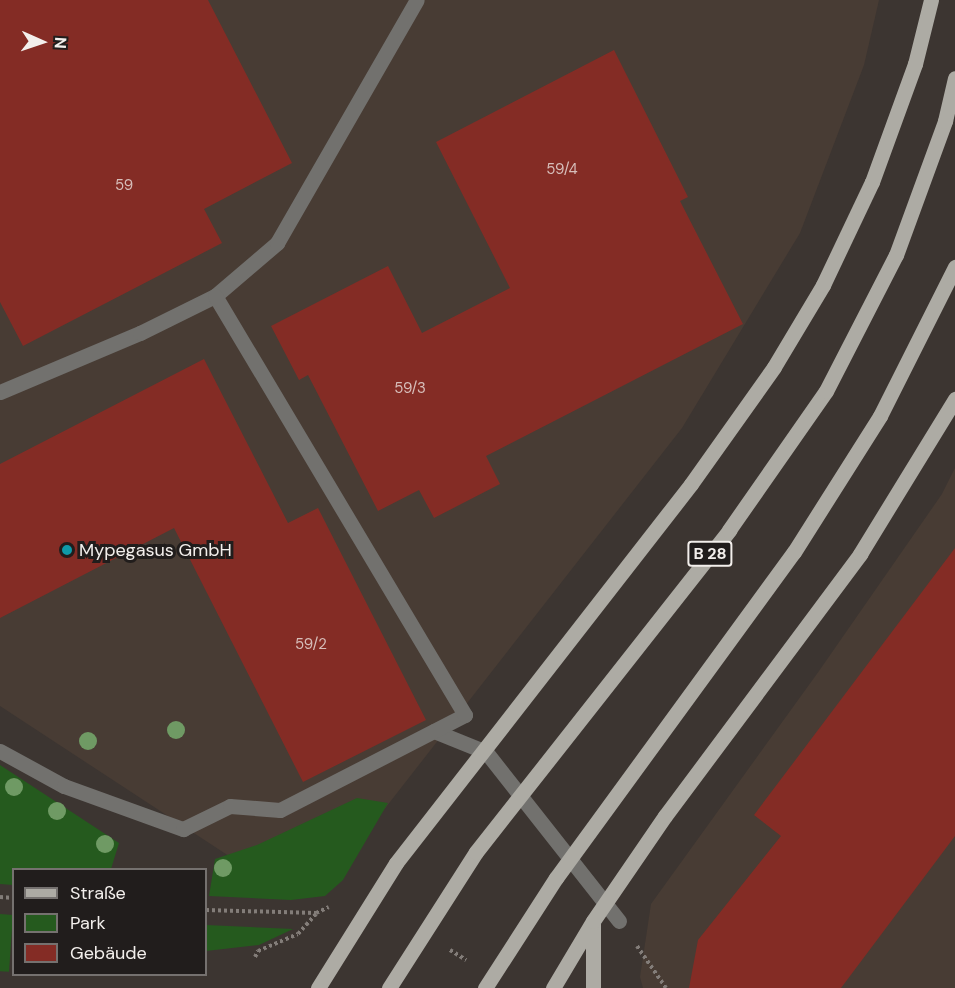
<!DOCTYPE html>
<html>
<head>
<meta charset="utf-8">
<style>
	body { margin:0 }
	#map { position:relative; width:955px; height:988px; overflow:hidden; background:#3c3531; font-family:"DM Sans",sans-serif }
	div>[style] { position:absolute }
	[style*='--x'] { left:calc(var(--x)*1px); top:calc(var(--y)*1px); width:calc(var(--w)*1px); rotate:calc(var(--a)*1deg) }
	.built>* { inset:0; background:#483c34 }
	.green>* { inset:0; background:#255a1e; transform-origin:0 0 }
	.building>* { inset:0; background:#842c25 }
	.path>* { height:4px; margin-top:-2px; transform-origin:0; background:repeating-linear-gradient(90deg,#837d79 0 3px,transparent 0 6px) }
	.minor>* { height:15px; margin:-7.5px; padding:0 7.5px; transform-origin:7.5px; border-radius:7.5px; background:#72716e }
	.major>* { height:15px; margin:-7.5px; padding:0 7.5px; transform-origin:7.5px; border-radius:7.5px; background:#adaba4 }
	.major-bridge>* { height:15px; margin:-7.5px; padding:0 7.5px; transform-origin:7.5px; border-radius:7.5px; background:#adaba4 }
	.trees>* { width:18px; height:18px; margin:-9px; border-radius:50%; background:#6f9a64 }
	.dots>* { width:16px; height:16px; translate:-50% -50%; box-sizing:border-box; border:3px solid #211d1c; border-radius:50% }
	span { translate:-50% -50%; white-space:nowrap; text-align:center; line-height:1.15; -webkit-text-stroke:6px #211d1c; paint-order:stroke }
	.number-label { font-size:15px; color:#d7beba }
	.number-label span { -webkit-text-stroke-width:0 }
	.shield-label span { padding:2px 4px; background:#211d1c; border:2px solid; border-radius:4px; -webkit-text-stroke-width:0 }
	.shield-label { font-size:16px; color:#f3efec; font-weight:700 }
	.poi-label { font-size:18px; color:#f3efec }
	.left { translate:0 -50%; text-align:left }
	.legend { position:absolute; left:12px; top:868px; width:195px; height:108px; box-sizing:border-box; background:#211d1c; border:2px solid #75716f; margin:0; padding:8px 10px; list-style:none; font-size:18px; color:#f3efec }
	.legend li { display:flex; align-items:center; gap:12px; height:30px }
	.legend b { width:30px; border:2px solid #75716f }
	.north { position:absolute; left:12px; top:12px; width:60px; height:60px; -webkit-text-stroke:4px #211d1c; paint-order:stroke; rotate:93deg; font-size:16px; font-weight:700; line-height:24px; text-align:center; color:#f3efec }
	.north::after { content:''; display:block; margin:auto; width:21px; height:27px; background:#f3efec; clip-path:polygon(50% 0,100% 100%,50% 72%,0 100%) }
</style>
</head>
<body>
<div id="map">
	<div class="built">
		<i style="clip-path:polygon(0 0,879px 0,864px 65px,800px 233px,682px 428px,365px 834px,273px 885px,0 706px)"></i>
		<i style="clip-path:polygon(955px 468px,955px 988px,643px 988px,640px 977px,651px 904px,819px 671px,942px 494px)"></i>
	</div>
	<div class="green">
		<i style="clip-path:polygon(0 765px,119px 843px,111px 869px,14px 870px,13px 885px,0 884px)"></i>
		<i style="clip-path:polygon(357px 798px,388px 803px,343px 880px,325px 896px,291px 900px,209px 896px,215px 859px,257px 845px)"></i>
		<i style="left:0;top:914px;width:13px;height:57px;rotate:4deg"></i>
		<i style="clip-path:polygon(206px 925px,293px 929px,259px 945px,206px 951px)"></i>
	</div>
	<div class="building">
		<i style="clip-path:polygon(0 0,208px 0,292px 163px,204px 209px,222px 243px,23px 346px,0 302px)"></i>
		<i style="clip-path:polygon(614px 50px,688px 197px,680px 201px,743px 324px,486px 456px,500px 484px,434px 518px,419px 490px,378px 511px,308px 375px,299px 380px,271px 326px,388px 266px,422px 333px,510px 288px,436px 142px)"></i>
		<i style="clip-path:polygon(204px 359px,288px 523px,318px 508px,426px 720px,303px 782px,174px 528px,0 618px,0 464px)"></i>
		<i style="clip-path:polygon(955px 548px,955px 836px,841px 988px,689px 988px,698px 940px,781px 836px,754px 815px)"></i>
	</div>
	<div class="path">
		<i style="--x:0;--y:897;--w:14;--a:4"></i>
		<i style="--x:206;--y:910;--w:110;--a:1.6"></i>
		<i style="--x:316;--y:913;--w:14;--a:-25"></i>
		<i style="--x:637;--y:946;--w:51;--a:55.4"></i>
		<i style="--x:450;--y:950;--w:19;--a:32"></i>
		<i style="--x:255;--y:957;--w:7;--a:-63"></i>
		<i style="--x:258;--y:951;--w:43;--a:-23"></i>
		<i style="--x:298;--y:934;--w:27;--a:-48"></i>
	</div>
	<div class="minor">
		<i style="--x:0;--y:392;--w:152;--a:-22.9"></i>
		<i style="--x:140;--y:333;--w:84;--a:-26.3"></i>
		<i style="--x:215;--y:296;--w:82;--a:-40.5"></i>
		<i style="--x:277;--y:243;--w:280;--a:-60.1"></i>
		<i style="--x:434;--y:731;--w:56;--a:22"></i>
		<i style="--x:486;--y:752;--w:215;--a:51.8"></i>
		<i style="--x:0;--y:751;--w:73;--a:28.7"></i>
		<i style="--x:64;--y:786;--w:127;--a:19.9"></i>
		<i style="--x:183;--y:829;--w:52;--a:-26.1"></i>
		<i style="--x:230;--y:806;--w:50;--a:4.6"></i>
		<i style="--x:280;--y:810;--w:208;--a:-27.2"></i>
		<i style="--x:465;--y:715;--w:488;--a:-120.8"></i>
	</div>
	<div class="major">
		<i style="--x:593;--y:924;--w:64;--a:90"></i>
		<i style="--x:318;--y:988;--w:147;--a:-58"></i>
		<i style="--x:553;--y:988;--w:78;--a:-59.2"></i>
	</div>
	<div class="major-bridge">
		<i style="--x:396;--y:863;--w:480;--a:-52.1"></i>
		<i style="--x:691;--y:484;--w:143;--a:-54.6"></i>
		<i style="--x:774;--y:367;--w:96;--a:-59.1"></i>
		<i style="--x:823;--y:285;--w:114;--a:-64.6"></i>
		<i style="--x:872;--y:182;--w:126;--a:-70"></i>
		<i style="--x:915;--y:64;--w:66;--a:-76"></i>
		<i style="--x:593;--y:921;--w:127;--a:-55.6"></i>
		<i style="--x:665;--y:816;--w:327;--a:-53.3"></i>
		<i style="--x:860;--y:554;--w:182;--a:-58.5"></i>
		<i style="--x:389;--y:988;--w:161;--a:-57.4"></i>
		<i style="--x:476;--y:852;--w:410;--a:-51.8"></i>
		<i style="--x:729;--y:530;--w:169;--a:-55.1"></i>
		<i style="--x:826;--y:391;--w:153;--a:-62.8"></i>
		<i style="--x:896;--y:255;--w:143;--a:-69.9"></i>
		<i style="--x:945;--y:121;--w:44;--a:-76.9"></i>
		<i style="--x:485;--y:988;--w:131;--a:-57.2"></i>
		<i style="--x:556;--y:878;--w:404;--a:-53.9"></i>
		<i style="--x:794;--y:552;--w:161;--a:-57.7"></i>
		<i style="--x:880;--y:416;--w:167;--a:-63.3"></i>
	</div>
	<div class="trees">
		<i style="left:176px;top:730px"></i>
		<i style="left:88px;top:741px"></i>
		<i style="left:14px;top:787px"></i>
		<i style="left:57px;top:811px"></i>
		<i style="left:105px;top:844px"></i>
		<i style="left:223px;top:868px"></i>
	</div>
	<div class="dots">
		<i style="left:67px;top:550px;background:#0f9aa8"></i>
	</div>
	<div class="number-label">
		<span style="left:562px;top:170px">59/4</span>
		<span style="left:124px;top:186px">59</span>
		<span style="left:410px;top:389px">59/3</span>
		<span style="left:311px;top:645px">59/2</span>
	</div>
	<div class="shield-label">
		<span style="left:710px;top:554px">B 28</span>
	</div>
	<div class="poi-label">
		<span class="left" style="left:79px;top:550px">Mypegasus GmbH</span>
	</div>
	<ul class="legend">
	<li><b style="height:8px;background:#adaba4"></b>Straße</li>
	<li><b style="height:16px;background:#255a1e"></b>Park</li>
	<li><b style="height:16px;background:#842c25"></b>Gebäude</li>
	</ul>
	<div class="north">N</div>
</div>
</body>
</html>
